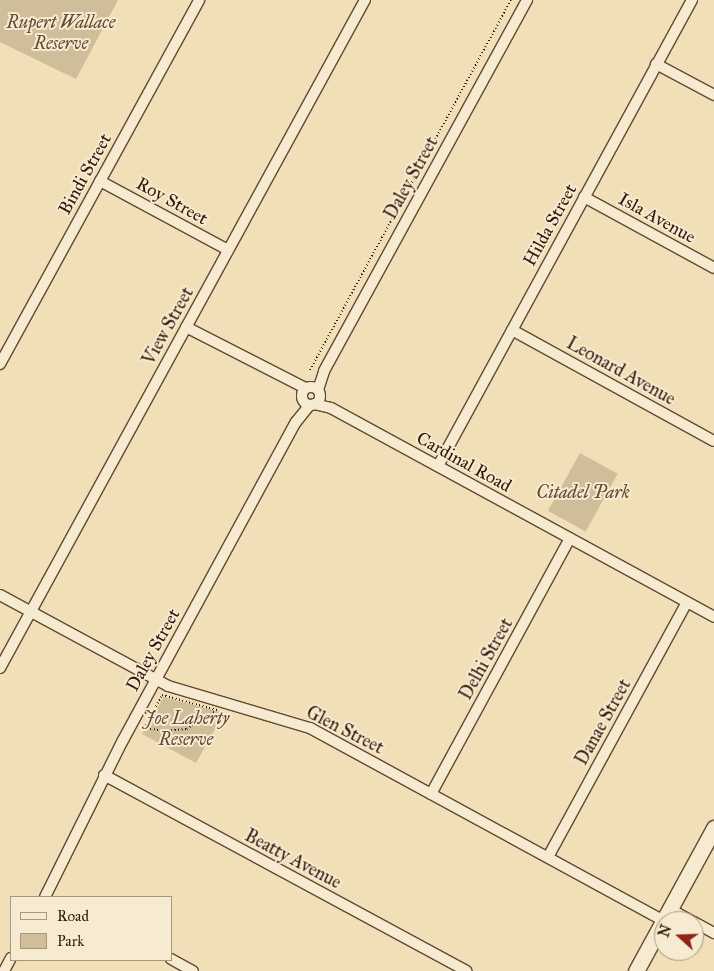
<!DOCTYPE html>
<html>
<head>
<meta charset="utf-8">
<style>
	body { margin:0 }
	#map { position:relative; width:714px; height:971px; overflow:hidden; background:#f1dfb7; font-family:"IM FELL Great Primer",serif }
	div>[style] { position:absolute }
	[style*='--x'] { left:calc(var(--x)*1px); top:calc(var(--y)*1px); width:calc(var(--w)*1px); rotate:calc(var(--a)*1deg) }
	.green>* { inset:0; background:#d0bd99; transform-origin:0 0 }
	.path>* { height:2px; margin-top:-1px; transform-origin:0; background:repeating-linear-gradient(90deg,#311709 0 1px,transparent 0 3.5px) }
	.roads { filter:drop-shadow(1px 0 #614934) drop-shadow(-1px 0 #614934) drop-shadow(0 1px #614934) drop-shadow(0 -1px #614934) }
	.street>* { height:10px; margin:-5px; padding:0 5px; transform-origin:5px; border-radius:5px; background:#f6ead0 }
	.street>.ring { margin:-5px; padding:0; box-sizing:content-box; background:none; border:10px solid #f6ead0; border-radius:50% }
	.secondary>* { height:15px; margin:-7.5px; padding:0 7.5px; transform-origin:7.5px; border-radius:7.5px; background:#f6ead0 }
	span { translate:-50% -50%; white-space:nowrap; text-align:center; line-height:1.15; -webkit-text-stroke:4px #f6ead0; paint-order:stroke }
	.park-label { font-size:18px; color:#614934; font-style:italic }
	.street-label { font-size:18px; color:#311709 }
	.legend { position:absolute; left:10px; top:896px; width:162px; height:65px; box-sizing:border-box; background:#f6ead0; border:1px solid #a79680; margin:0; padding:6px 9px; list-style:none; font-size:15px; color:#311709 }
	.legend li { display:flex; align-items:center; gap:10px; height:25px }
	.legend b { width:25px; border:1px solid #a79680 }
	.north { position:absolute; left:654px; top:911px; width:50px; height:50px; box-sizing:border-box; background:#f6ead0; border:1px solid #a79680; border-radius:50%; rotate:290deg; font-size:14px; font-weight:700; line-height:20px; text-align:center; color:#311709 }
	.north::after { content:''; display:block; margin:auto; width:18px; height:22px; background:#8f2418; clip-path:polygon(50% 0,100% 100%,50% 72%,0 100%) }
</style>
</head>
<body>
<div id="map">
	<div class="green">
		<i style="clip-path:polygon(0 0,118px 0,76px 79px,0 42px)"></i>
		<i style="left:580px;top:453px;width:43px;height:66px;rotate:29deg"></i>
		<i style="clip-path:polygon(164px 697px,224px 713px,196px 763px,142px 734px)"></i>
	</div>
	<div class="path">
		<i style="--x:310;--y:370;--w:421;--a:-61.5"></i>
		<i style="--x:162;--y:695;--w:57;--a:15.3"></i>
		<i style="--x:217;--y:710;--w:36;--a:148"></i>
		<i style="--x:186;--y:729;--w:21;--a:175"></i>
		<i style="--x:165;--y:731;--w:21;--a:-172"></i>
		<i style="--x:144;--y:728;--w:38;--a:-61"></i>
	</div>
	<div class="roads">
		<div class="street">
			<i style="--x:656;--y:64;--w:66;--a:28.1"></i>
			<i style="--x:100;--y:181;--w:145;--a:28.3"></i>
			<i style="--x:584;--y:197;--w:148;--a:28.6"></i>
			<i style="--x:186;--y:327;--w:134;--a:27.1"></i>
			<i style="--x:512;--y:330;--w:230;--a:28.8"></i>
			<i style="--x:0;--y:364;--w:415;--a:-61.3"></i>
			<i class="ring" style="left:302px;top:387px;width:8px;height:8px"></i>
			<i style="--x:318;--y:390;--w:20;--a:-72"></i>
			<i style="--x:324;--y:371;--w:423;--a:-61.3"></i>
			<i style="--x:314;--y:404;--w:17;--a:13"></i>
			<i style="--x:331;--y:408;--w:436;--a:28.6"></i>
			<i style="--x:438;--y:466;--w:531;--a:-61.41"></i>
			<i style="--x:0;--y:595;--w:191;--a:28.4"></i>
			<i style="--x:168;--y:686;--w:148;--a:16.5"></i>
			<i style="--x:310;--y:728;--w:403;--a:28.6"></i>
			<i style="--x:0;--y:668;--w:761;--a:-61.35"></i>
			<i style="--x:104;--y:775;--w:412;--a:28.4"></i>
			<i style="--x:431;--y:794;--w:291;--a:-61.5"></i>
			<i style="--x:548;--y:857;--w:290;--a:-61.4"></i>
			<i style="--x:45;--y:897;--w:173;--a:-63.6"></i>
			<i style="--x:122;--y:742;--w:364;--a:-61.5"></i>
			<i style="--x:296;--y:422;--w:22;--a:-51"></i>
			<i style="--x:670;--y:909;--w:25;--a:29"></i>
			<i style="--x:694;--y:922;--w:23;--a:29"></i>
			<i style="--x:171;--y:959;--w:25;--a:29"></i>
			<i style="--x:4;--y:971;--w:15;--a:-62"></i>
		</div>
		<div class="secondary">
			<i style="--x:636;--y:971;--w:163;--a:-61.4"></i>
		</div>
	</div>
	<div class="park-label">
		<span style="left:61px;top:33px">Rupert Wallace<br>Reserve</span>
		<span style="left:583px;top:492px">Citadel Park</span>
		<span style="left:186px;top:729px">Joe Laherty<br>Reserve</span>
	</div>
	<div class="street-label">
		<span style="left:85px;top:174px;rotate:-61deg">Bindi Street</span>
		<span style="left:411px;top:178px;rotate:-61deg">Daley Street</span>
		<span style="left:172px;top:201px;rotate:29deg">Roy Street</span>
		<span style="left:657px;top:218px;rotate:29deg">Isla Avenue</span>
		<span style="left:550px;top:225px;rotate:-61deg">Hilda Street</span>
		<span style="left:168px;top:326px;rotate:-61deg">View Street</span>
		<span style="left:621px;top:371px;rotate:29deg">Leonard Avenue</span>
		<span style="left:464px;top:462px;rotate:29deg">Cardinal Road</span>
		<span style="left:153px;top:650px;rotate:-61deg">Daley Street</span>
		<span style="left:486px;top:659px;rotate:-61deg">Delhi Street</span>
		<span style="left:603px;top:722px;rotate:-61deg">Danae Street</span>
		<span style="left:345px;top:730px;rotate:27deg">Glen Street</span>
		<span style="left:293px;top:859px;rotate:28deg">Beatty Avenue</span>
	</div>
	<ul class="legend">
	<li><b style="height:6px;background:#f6ead0"></b>Road</li>
	<li><b style="height:14px;background:#d0bd99"></b>Park</li>
	</ul>
	<div class="north">N</div>
</div>
</body>
</html>
